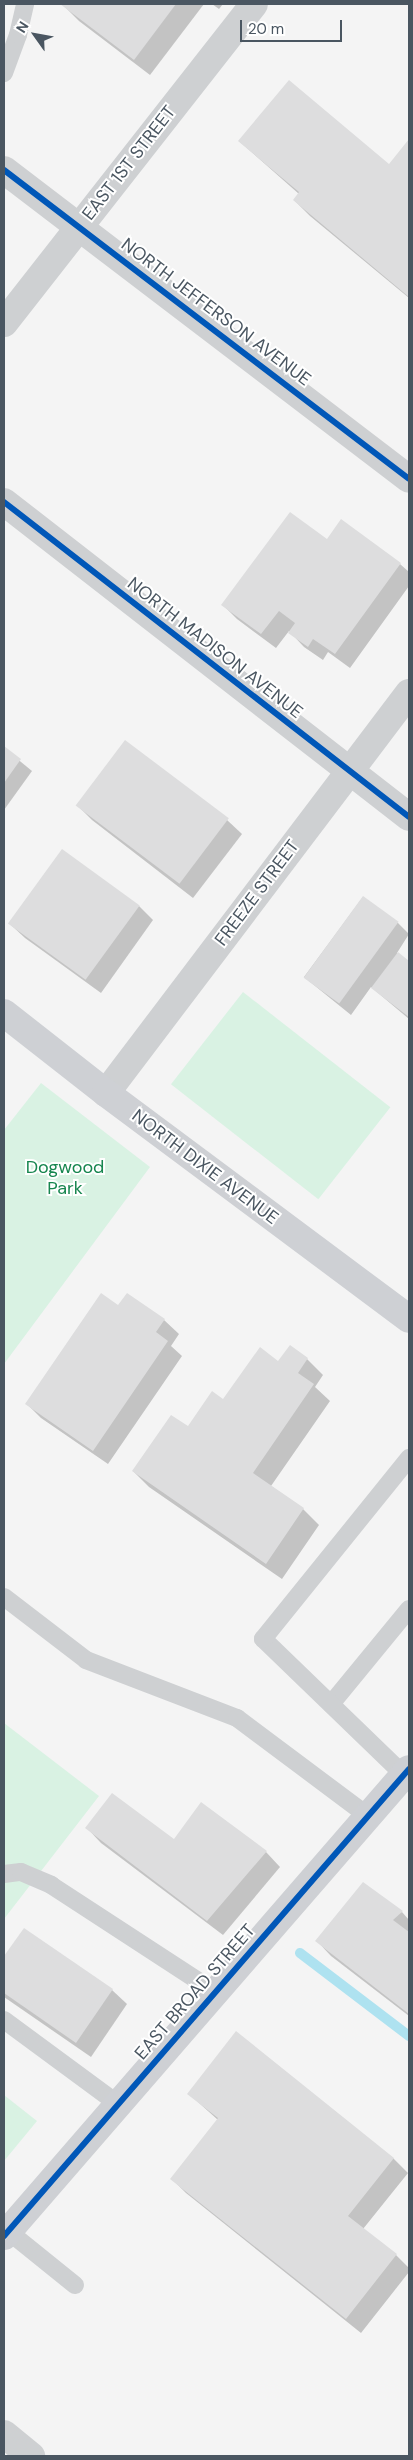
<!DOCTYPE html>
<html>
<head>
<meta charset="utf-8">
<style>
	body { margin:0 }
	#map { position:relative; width:413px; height:2460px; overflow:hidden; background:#f4f4f4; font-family:"DM Sans",sans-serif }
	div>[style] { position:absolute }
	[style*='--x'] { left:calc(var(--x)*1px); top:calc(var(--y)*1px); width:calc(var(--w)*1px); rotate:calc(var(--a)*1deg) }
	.green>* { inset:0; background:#d9f2e3; transform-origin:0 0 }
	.shadow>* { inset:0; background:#0003 }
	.stream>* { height:10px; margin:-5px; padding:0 5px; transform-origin:5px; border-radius:5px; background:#aee2f0 }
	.building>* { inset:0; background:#ddddde; transform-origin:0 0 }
	.lane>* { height:18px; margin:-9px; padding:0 9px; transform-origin:9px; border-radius:9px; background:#ced0d2 }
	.street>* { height:28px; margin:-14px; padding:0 14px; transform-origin:14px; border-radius:14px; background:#ced0d2 }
	.secondary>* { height:28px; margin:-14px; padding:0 14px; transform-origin:14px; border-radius:14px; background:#ced0d4 }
	.cycleway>* { height:6px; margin:-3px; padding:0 3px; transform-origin:3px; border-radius:3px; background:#0057b8 }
	span { translate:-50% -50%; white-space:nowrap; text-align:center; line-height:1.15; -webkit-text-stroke:4px #fff; paint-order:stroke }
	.street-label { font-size:18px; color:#4a5661 }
	.park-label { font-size:18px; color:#17864f }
	.frame { position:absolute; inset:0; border:5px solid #4a5661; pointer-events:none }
	.north { position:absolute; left:10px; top:10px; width:50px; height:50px; -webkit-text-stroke:4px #fff; paint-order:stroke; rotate:302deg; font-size:14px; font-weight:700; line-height:20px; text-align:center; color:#4a5661 }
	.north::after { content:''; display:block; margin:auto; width:18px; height:22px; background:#4a5661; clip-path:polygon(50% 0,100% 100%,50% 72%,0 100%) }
	.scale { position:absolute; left:240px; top:20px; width:102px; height:22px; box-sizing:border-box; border:2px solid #4a5661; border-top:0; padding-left:6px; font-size:15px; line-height:18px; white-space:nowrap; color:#4a5661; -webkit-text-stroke:4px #fff; paint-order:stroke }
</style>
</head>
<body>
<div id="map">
	<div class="green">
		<i style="left:243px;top:992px;width:187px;height:117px;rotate:38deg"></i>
		<i style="clip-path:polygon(41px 1083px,150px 1167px,4px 1364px,4px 1130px)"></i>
		<i style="clip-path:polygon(4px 1723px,99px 1796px,4px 1919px)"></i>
		<i style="clip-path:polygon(4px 2095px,37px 2121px,4px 2161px)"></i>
	</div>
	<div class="shadow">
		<i style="clip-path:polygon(204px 4px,150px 75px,79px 21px,63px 5px)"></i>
		<i style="clip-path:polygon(212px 4px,223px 4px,219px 9px)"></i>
		<i style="clip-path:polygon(239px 141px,389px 165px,409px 141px,409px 298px,310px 216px,294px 200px,299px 194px)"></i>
		<i style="clip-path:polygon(400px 564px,409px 572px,409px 586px,350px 668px,328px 652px,323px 660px,304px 647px,289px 631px,276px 648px,237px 619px,223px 605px)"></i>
		<i style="clip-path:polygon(4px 748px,32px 771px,4px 810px)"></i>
		<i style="clip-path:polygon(77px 805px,227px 820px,242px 834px,193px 898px,92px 820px)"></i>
		<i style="clip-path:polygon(363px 897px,398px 923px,409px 934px,397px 953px,409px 962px,409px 1019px,371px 987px,351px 1015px,304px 977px)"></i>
		<i style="clip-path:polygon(139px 906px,153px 920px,101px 993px,25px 938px,10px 924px)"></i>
		<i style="clip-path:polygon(119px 1307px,164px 1320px,179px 1334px,171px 1346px,182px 1356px,108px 1464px,41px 1418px,27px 1404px)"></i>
		<i style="clip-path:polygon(307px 1359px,323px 1375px,315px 1387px,330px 1401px,271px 1486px,303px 1509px,319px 1525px,282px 1579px,149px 1487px,133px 1471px,224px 1401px,279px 1362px)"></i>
		<i style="clip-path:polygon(87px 1828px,266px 1852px,280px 1867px,223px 1935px,101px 1843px)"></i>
		<i style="clip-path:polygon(402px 1912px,409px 1920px,409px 2016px,331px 1956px,317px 1941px)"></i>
		<i style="clip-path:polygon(25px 1930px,112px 1990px,127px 2004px,91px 2057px,4px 1997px,4px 1959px)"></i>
		<i style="clip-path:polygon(189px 2094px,393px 2158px,408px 2173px,363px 2229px,396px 2255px,409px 2268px,409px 2272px,361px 2333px,186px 2193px,172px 2179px,218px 2120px)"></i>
	</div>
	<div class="stream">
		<i style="--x:300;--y:1953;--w:137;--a:37.3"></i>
	</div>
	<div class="building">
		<i style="clip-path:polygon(60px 4px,176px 4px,134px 60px)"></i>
		<i style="clip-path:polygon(289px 80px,389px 164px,409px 139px,409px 297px,293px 200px,299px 192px,238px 141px)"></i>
		<i style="clip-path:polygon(290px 512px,327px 539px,341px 519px,401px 563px,335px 654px,313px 639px,308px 647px,288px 633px,295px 623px,279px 611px,261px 634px,221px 605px)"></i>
		<i style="left:125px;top:740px;width:130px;height:82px;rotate:37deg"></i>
		<i style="clip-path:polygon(4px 746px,21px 759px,4px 783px)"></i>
		<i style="left:62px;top:849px;width:96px;height:92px;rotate:36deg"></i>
		<i style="left:363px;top:896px;width:44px;height:101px;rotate:36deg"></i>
		<i style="clip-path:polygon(398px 952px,409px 961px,409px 1017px,371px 988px)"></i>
		<i style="clip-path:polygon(101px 1293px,118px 1305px,127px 1293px,165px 1319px,156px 1332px,168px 1341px,93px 1451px,25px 1404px)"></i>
		<i style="clip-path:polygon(290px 1345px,308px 1358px,298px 1373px,314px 1384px,253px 1473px,304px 1508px,266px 1564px,132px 1471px,171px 1415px,188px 1426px,212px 1391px,223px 1399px,260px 1347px,278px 1361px)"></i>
		<i style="clip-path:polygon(112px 1793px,174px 1839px,201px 1802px,267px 1851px,207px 1921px,85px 1828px)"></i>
		<i style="clip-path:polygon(363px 1882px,403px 1911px,393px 1920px,409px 1932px,409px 2014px,315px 1941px)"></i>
		<i style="clip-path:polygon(24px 1928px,113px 1989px,76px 2043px,4px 1993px,4px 1956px)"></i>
		<i style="clip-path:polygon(236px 2031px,394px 2158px,348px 2216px,397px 2254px,346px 2319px,170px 2179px,218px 2118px,187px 2094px)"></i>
	</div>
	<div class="lane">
		<i style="--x:4;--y:73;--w:40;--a:-69.8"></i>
		<i style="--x:18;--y:35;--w:32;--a:-77"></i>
		<i style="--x:4;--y:1597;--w:103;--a:37.5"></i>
		<i style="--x:86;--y:1660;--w:162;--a:21"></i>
		<i style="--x:237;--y:1718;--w:164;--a:36.8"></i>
		<i style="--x:331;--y:1704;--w:123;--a:-50.6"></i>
		<i style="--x:404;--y:1775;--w:196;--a:-136"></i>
		<i style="--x:263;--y:1639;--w:233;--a:-51.1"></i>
		<i style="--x:4;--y:1874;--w:17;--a:-7"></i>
		<i style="--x:21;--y:1872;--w:33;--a:23"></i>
		<i style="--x:51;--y:1885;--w:196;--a:33.1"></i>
		<i style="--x:4;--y:2020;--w:142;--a:36.4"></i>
		<i style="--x:8;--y:2231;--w:86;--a:38.9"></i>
	</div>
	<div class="street">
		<i style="--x:4;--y:170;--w:509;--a:37.34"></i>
		<i style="--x:4;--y:323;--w:405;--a:-51.9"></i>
		<i style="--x:4;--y:502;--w:513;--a:37.87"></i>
		<i style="--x:106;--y:1093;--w:502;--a:-52.86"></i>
		<i style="--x:4;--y:2434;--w:35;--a:39"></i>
	</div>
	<div class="secondary">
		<i style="--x:4;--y:1013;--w:130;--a:38.1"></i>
		<i style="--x:106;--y:1093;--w:378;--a:36.7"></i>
		<i style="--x:4;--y:2236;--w:618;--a:-49.07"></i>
	</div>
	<div class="cycleway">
		<i style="--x:4;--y:170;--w:509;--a:37.34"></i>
		<i style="--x:4;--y:502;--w:513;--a:37.87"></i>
		<i style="--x:4;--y:2236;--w:618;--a:-49.07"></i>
	</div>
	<div class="street-label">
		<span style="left:129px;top:163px;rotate:-52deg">EAST 1ST STREET</span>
		<span style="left:216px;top:312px;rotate:37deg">NORTH JEFFERSON AVENUE</span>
		<span style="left:215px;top:648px;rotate:38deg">NORTH MADISON AVENUE</span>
		<span style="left:257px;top:893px;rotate:-53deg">FREEZE STREET</span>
		<span style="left:205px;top:1167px;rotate:37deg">NORTH DIXIE AVENUE</span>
		<span style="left:195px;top:1992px;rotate:-49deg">EAST BROAD STREET</span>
	</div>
	<div class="park-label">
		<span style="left:65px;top:1178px">Dogwood<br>Park</span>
	</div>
	<div class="frame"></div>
	<div class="north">N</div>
	<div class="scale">20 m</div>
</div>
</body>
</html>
